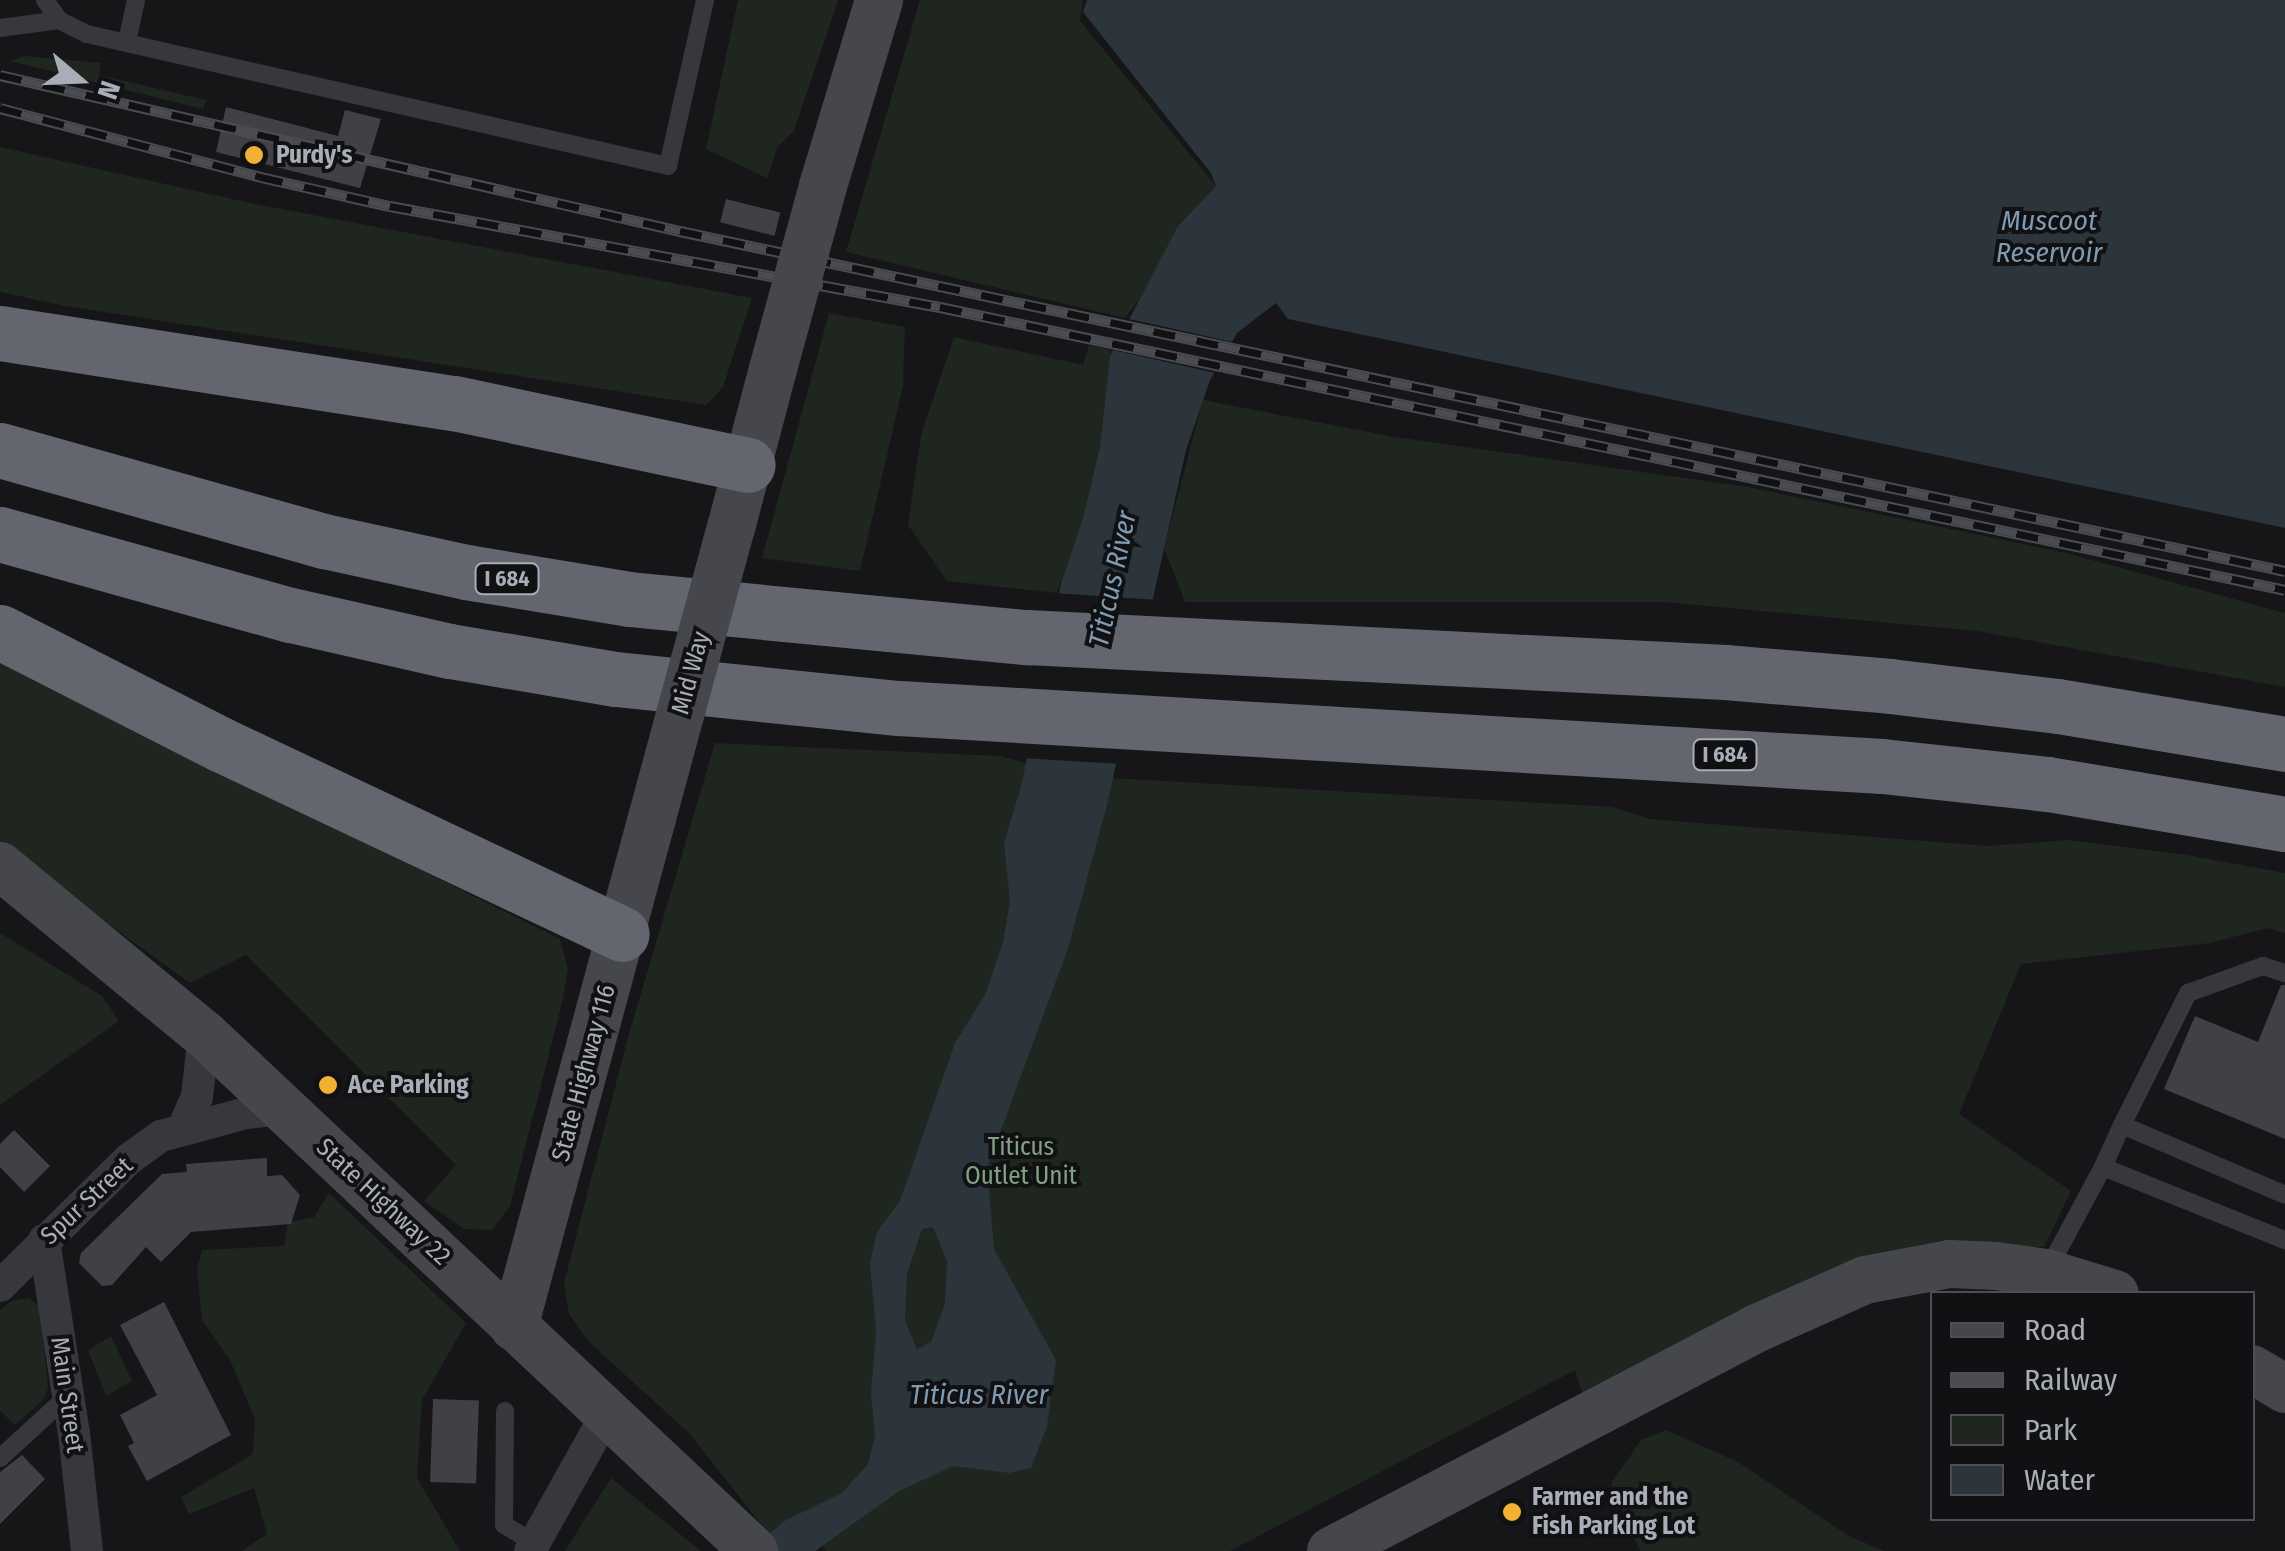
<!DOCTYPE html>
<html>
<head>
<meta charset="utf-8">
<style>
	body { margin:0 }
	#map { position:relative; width:2285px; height:1551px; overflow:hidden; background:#161618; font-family:"Fira Sans Condensed",sans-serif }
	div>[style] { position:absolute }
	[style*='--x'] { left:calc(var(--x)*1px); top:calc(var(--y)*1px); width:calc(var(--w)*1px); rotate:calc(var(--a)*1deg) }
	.green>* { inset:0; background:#1e261f }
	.water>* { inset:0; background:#2c353c }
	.pier>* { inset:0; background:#161618 }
	.building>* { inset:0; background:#404145; transform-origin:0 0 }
	.lane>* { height:18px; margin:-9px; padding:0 9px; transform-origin:9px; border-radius:9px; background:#37383d }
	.street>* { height:32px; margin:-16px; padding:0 16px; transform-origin:16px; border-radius:16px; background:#37383d }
	.secondary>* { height:48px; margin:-24px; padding:0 24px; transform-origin:24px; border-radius:24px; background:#45474d }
	.highway>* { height:55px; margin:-27.5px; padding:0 27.5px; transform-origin:27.5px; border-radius:27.5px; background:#63666e }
	.rail>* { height:11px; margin-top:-5.5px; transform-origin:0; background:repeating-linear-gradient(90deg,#111113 0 22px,#4a4c52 0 44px); box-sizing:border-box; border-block:2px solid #4a4c52 }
	.secondary-bridge>* { height:48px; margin:-24px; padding:0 24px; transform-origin:24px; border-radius:24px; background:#45474d }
	.dots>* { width:28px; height:28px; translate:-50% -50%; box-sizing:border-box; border:5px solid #111113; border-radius:50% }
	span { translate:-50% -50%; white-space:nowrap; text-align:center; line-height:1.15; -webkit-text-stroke:8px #111113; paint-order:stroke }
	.shield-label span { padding:2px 8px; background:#111113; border:2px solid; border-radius:8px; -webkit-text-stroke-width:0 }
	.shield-label { font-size:22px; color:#a8adb8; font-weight:700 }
	.poi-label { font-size:25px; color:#a8adb8; font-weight:700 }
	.left { translate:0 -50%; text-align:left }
	.street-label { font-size:25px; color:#a8adb8 }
	.park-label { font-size:25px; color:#7fa381 }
	.water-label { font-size:28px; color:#7f9bb3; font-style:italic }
	.legend { position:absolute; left:1930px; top:1291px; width:325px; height:230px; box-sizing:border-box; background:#111113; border:2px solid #4d4f55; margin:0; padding:12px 18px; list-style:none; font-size:30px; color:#a8adb8 }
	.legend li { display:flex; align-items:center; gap:20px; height:50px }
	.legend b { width:50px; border:2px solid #4d4f55 }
	.north { position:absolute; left:30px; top:30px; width:100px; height:100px; -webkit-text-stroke:8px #111113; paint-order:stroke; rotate:109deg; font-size:28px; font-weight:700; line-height:40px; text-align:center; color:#a8adb8 }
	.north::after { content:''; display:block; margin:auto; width:35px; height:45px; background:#a8adb8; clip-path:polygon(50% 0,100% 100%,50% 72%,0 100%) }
</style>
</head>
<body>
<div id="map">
	<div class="green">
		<i style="clip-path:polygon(738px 0,838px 0,794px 131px,778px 146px,767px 178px,706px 149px)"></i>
		<i style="clip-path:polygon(920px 0,1083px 0,1080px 21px,1216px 186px,1178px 226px,1147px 289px,1125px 318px,846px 252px)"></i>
		<i style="clip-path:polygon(25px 56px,101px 63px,99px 75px,206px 100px,203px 109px,10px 61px)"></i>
		<i style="clip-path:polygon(0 147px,250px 203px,752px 298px,723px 387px,706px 405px,66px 306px,0 292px)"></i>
		<i style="clip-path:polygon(829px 313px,905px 327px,903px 386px,860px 571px,762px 558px)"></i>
		<i style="clip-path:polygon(954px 337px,1083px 365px,1089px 345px,1111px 350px,1100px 446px,1083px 518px,1057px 593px,947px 581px,908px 525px,921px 435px)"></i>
		<i style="clip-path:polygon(1203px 400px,1395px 437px,1748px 487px,2066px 553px,2285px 613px,2285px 687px,1977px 631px,1664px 602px,1185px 602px,1164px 548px)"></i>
		<i style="clip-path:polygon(0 661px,560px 939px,568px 969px,562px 1003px,510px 1206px,492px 1230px,464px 1229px,424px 1201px,456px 1165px,246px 955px,190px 983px,0 845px)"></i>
		<i style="clip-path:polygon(715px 743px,1000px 756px,1026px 763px,1025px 773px,1612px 807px,1650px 819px,1987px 846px,2068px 840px,2187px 855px,2285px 873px,2285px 933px,2268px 928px,2210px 943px,2021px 964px,1959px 1114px,2071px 1191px,2044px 1247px,2019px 1247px,1583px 1395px,1575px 1370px,1230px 1551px,827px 1551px,792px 1517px,770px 1533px,756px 1518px,690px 1434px,589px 1342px,569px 1314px,564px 1283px,629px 1034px)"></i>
		<i style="clip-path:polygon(0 933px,102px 996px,119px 1021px,0 1105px)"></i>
		<i style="clip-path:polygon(329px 1193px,466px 1323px,422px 1400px,417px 1478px,460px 1551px,242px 1551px,267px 1534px,254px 1488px,189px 1514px,181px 1497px,253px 1454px,255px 1419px,230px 1360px,202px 1320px,197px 1269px,202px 1250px,284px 1246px,288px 1222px,314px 1217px)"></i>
		<i style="clip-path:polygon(29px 1298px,40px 1307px,48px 1387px,45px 1398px,15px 1425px,0 1411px,0 1310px,11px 1301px)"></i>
		<i style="clip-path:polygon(111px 1336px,132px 1381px,106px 1396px,88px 1350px)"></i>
		<i style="clip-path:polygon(1666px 1430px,1738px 1462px,1849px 1536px,1884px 1551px,1640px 1551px,1611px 1484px,1641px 1440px)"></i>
		<i style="clip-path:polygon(611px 1478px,701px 1551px,565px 1551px)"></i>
	</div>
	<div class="water">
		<i style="clip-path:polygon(evenodd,1087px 0,2285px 0,2285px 528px,1288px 319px,1276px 303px,1237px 333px,1210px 380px,1186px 450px,1107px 805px,1068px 948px,987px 1168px,994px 1249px,1056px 1360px,1047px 1426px,1031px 1468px,1009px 1473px,953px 1466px,899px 1491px,815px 1551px,748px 1551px,786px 1520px,842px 1493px,868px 1464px,875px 1436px,871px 1394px,876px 1331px,870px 1263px,877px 1232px,900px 1201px,955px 1043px,985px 995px,1003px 942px,1010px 901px,1004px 843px,1022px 783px,1061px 583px,1083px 518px,1100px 446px,1110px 356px,1178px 226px,1216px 186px,1211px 173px,1083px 12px,1087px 0,933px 1227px,947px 1261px,945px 1304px,931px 1342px,917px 1349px,905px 1321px,907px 1274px,922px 1229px,933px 1227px)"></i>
	</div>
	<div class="pier">
		<i style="clip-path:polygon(1121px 317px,1125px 318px,1237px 343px,1220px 374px,1108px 349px)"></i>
		<i style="clip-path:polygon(1054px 593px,1158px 600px,1122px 764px,1021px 758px)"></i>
	</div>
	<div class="building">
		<i style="clip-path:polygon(226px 107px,338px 136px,345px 110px,381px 119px,360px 188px,216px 152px)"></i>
		<i style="left:726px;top:199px;width:56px;height:24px;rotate:14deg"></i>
		<i style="clip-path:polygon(2281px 985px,2285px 985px,2285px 1139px,2164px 1089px,2195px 1016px,2258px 1042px)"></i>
		<i style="clip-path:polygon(14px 1130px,50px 1166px,24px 1192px,0 1167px,0 1144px)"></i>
		<i style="clip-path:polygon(267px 1158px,267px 1176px,282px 1175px,300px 1195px,291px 1224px,191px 1232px,161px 1262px,146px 1247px,112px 1285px,102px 1286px,79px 1263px,81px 1253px,162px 1174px,187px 1172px,186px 1164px)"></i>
		<i style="clip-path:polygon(164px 1302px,231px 1435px,147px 1481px,128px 1446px,134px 1443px,120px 1415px,157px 1395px,120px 1325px)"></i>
		<i style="left:433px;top:1399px;width:46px;height:83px;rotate:2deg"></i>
		<i style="clip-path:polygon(22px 1455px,45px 1479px,0 1524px,0 1472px)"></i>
	</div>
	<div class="lane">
		<i style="--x:45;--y:0;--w:24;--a:55"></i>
		<i style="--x:59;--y:20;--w:31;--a:27"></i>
		<i style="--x:87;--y:34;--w:596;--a:12.8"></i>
		<i style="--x:668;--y:166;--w:170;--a:-77.4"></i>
		<i style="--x:0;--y:28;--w:60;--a:-7.7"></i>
		<i style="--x:127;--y:42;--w:43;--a:-77.9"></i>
		<i style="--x:2122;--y:1125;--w:148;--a:-63.4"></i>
		<i style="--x:2188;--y:993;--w:80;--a:-19.8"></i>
		<i style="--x:2263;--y:966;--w:23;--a:18"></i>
		<i style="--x:2103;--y:1167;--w:46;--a:-65.7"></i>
		<i style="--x:2122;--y:1125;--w:177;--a:23.2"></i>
		<i style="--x:2047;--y:1271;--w:118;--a:-61.7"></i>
		<i style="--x:2103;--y:1167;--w:196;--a:21.9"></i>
		<i style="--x:505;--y:1411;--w:114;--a:90.5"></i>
		<i style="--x:504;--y:1525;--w:36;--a:30"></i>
		<i style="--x:0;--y:1458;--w:92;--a:-42.4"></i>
	</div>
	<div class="street">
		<i style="--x:183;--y:1128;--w:34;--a:-66"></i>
		<i style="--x:197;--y:1097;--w:63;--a:-83.7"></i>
		<i style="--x:44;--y:1240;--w:195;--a:81.2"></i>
		<i style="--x:74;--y:1433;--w:119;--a:83.7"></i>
		<i style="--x:0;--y:1286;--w:181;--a:-44.6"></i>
		<i style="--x:129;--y:1159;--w:39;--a:-36"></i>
		<i style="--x:161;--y:1136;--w:88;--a:-15.1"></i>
		<i style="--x:246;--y:1113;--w:39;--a:-6"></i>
		<i style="--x:530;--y:1551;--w:158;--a:-60.8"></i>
	</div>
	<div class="secondary">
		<i style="--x:823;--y:186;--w:194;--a:-73.2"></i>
		<i style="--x:731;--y:528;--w:164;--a:-75.2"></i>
		<i style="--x:0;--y:866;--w:264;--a:39.5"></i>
		<i style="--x:204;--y:1034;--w:755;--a:43.23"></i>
		<i style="--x:514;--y:1327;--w:527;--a:-74.83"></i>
		<i style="--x:2252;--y:1369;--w:39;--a:31"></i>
		<i style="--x:1331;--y:1551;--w:479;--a:-27.6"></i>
		<i style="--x:1755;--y:1329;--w:120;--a:-24"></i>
		<i style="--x:1865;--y:1280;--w:86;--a:-10.7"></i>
		<i style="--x:1950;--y:1264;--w:46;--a:2.5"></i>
		<i style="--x:1996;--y:1266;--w:50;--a:8"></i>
		<i style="--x:2046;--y:1273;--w:72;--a:16.9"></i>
	</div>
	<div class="highway">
		<i style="--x:0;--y:333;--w:459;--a:8.8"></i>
		<i style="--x:454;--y:403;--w:300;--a:11.9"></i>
		<i style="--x:0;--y:450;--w:337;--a:15.7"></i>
		<i style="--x:324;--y:541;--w:145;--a:12.3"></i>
		<i style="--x:466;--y:572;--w:165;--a:9.4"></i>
		<i style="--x:629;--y:599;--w:400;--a:5.5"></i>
		<i style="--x:1027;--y:637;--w:699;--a:2.87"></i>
		<i style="--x:1725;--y:672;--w:166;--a:4.8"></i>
		<i style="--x:1890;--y:686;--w:169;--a:6.8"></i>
		<i style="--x:2058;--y:706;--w:230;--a:9.5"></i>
		<i style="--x:0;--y:534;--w:302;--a:15.6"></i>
		<i style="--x:291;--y:615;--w:163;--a:12.8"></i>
		<i style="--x:450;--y:651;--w:168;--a:9.6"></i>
		<i style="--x:616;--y:679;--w:284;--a:5.9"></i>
		<i style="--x:899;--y:708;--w:985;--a:3.38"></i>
		<i style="--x:1882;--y:766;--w:167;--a:6.2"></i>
		<i style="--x:2048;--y:784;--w:240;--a:9.6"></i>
		<i style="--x:0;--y:632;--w:249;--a:27"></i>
		<i style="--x:222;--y:745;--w:442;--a:25.3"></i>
	</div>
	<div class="rail">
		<i style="--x:0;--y:75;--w:698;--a:12.92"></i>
		<i style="--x:680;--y:231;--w:1641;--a:11.96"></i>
		<i style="--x:0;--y:108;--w:270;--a:14.8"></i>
		<i style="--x:261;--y:177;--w:132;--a:12.7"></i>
		<i style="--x:390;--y:206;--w:559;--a:10.41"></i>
		<i style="--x:940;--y:307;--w:1374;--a:11.88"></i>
	</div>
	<div class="secondary-bridge">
		<i style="--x:773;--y:369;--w:190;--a:-74.7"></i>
		<i style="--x:652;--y:818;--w:301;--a:-74.8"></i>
	</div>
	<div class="dots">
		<i style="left:254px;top:155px;background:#f2b134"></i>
		<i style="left:328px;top:1085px;background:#f2b134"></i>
		<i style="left:1512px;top:1512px;background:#f2b134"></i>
	</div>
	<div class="shield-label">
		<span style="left:507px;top:579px">I 684</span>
		<span style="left:1725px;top:755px">I 684</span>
	</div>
	<div class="poi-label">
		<span class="left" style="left:276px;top:155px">Purdy's</span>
		<span class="left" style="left:348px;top:1085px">Ace Parking</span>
		<span class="left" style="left:1532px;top:1512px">Farmer and the<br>Fish Parking Lot</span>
	</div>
	<div class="street-label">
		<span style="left:691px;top:673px;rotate:-75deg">Mid Way</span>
		<span style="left:584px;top:1073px;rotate:-75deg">State Highway 116</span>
		<span style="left:87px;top:1201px;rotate:-43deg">Spur Street</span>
		<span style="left:383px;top:1202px;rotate:43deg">State Highway 22</span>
		<span style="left:67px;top:1395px;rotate:82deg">Main Street</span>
	</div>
	<div class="park-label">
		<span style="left:1021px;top:1162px">Titicus<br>Outlet Unit</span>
	</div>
	<div class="water-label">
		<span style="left:2049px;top:237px">Muscoot<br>Reservoir</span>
		<span style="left:1113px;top:579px;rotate:-78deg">Titicus River</span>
		<span style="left:979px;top:1395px">Titicus River</span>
	</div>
	<ul class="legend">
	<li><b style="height:12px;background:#45474d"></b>Road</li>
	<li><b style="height:12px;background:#4a4c52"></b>Railway</li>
	<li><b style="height:28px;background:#1e261f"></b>Park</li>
	<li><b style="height:28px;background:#2c353c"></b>Water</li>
	</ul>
	<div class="north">N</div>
</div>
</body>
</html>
